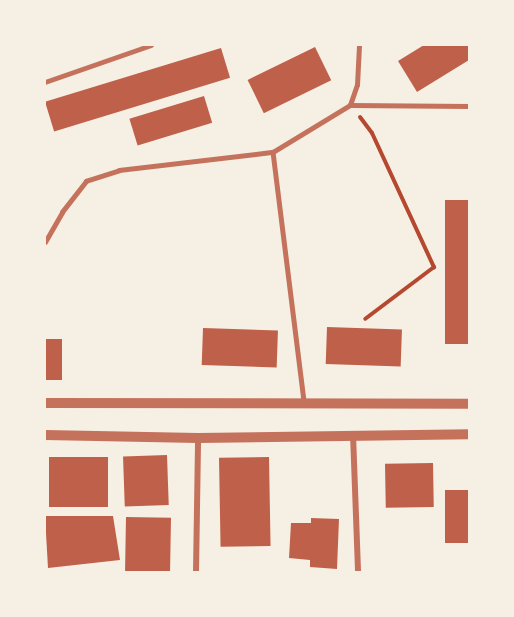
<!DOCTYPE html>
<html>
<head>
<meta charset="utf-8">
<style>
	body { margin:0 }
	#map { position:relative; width:514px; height:617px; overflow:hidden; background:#f6efe4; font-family:"Playfair Display",serif }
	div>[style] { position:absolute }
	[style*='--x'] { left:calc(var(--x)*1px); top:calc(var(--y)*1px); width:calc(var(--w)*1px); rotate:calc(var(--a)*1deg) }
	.building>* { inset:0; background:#bf614a; transform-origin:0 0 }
	.path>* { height:4px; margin:-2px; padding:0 2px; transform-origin:2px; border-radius:2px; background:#b5482f }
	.service>* { height:4.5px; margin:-2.25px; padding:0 2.25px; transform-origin:2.25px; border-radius:2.25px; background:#c5725c }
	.minor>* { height:6px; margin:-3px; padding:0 3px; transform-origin:3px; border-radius:3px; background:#c5725c }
	.tertiary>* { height:10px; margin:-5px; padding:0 5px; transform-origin:5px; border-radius:5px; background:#c5725c }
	span { translate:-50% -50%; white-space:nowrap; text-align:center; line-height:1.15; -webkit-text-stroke:6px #f6efe4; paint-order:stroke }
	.frame { position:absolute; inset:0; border:46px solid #f6efe4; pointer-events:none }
</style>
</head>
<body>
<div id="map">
	<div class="building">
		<i style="clip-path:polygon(424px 45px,469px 45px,469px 60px,417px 92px,398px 61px)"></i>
		<i style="left:315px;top:47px;width:37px;height:75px;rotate:64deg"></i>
		<i style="left:221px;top:48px;width:31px;height:184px;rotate:73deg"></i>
		<i style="left:204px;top:96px;width:28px;height:78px;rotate:73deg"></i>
		<i style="left:445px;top:200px;width:24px;height:144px"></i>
		<i style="left:327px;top:327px;width:75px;height:37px;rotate:2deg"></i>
		<i style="left:203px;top:328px;width:75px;height:37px;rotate:2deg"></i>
		<i style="left:45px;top:339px;width:17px;height:41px"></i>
		<i style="left:167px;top:455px;width:50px;height:44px;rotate:88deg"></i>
		<i style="left:49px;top:457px;width:59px;height:50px"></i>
		<i style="left:269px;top:457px;width:89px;height:50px;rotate:89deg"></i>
		<i style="left:433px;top:463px;width:44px;height:48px;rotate:89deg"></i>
		<i style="left:445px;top:490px;width:24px;height:53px"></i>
		<i style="clip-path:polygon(45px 516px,113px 516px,120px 560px,48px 568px)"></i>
		<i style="left:126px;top:517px;width:45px;height:55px;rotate:1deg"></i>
		<i style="clip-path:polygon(311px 518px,339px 519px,337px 569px,310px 567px,310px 560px,289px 558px,291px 523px,311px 523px)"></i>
	</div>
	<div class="path">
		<i style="--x:360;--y:117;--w:20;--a:53"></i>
		<i style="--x:372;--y:133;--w:148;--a:65.2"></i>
		<i style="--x:434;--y:267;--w:86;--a:143"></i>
	</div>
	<div class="service">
		<i style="--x:45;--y:82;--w:112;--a:-19.2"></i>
		<i style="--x:350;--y:105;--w:119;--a:0.5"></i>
		<i style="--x:273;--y:152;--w:252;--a:82.9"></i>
		<i style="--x:45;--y:242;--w:34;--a:-60"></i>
		<i style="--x:62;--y:212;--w:39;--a:-52"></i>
		<i style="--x:86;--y:181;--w:35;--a:-18"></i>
		<i style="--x:119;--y:170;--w:155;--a:-6.7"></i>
		<i style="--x:273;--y:152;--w:90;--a:-31.4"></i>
		<i style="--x:350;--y:105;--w:21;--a:-71"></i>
		<i style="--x:357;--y:85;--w:40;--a:-87.1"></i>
	</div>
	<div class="minor">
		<i style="--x:353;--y:434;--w:138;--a:87.9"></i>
		<i style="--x:196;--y:572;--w:134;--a:-89.1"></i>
	</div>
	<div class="tertiary">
		<i style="--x:45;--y:403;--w:424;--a:0.1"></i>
		<i style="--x:45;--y:435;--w:153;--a:1.1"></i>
		<i style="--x:198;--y:438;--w:271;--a:-0.8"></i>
	</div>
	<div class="frame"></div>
</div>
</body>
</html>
